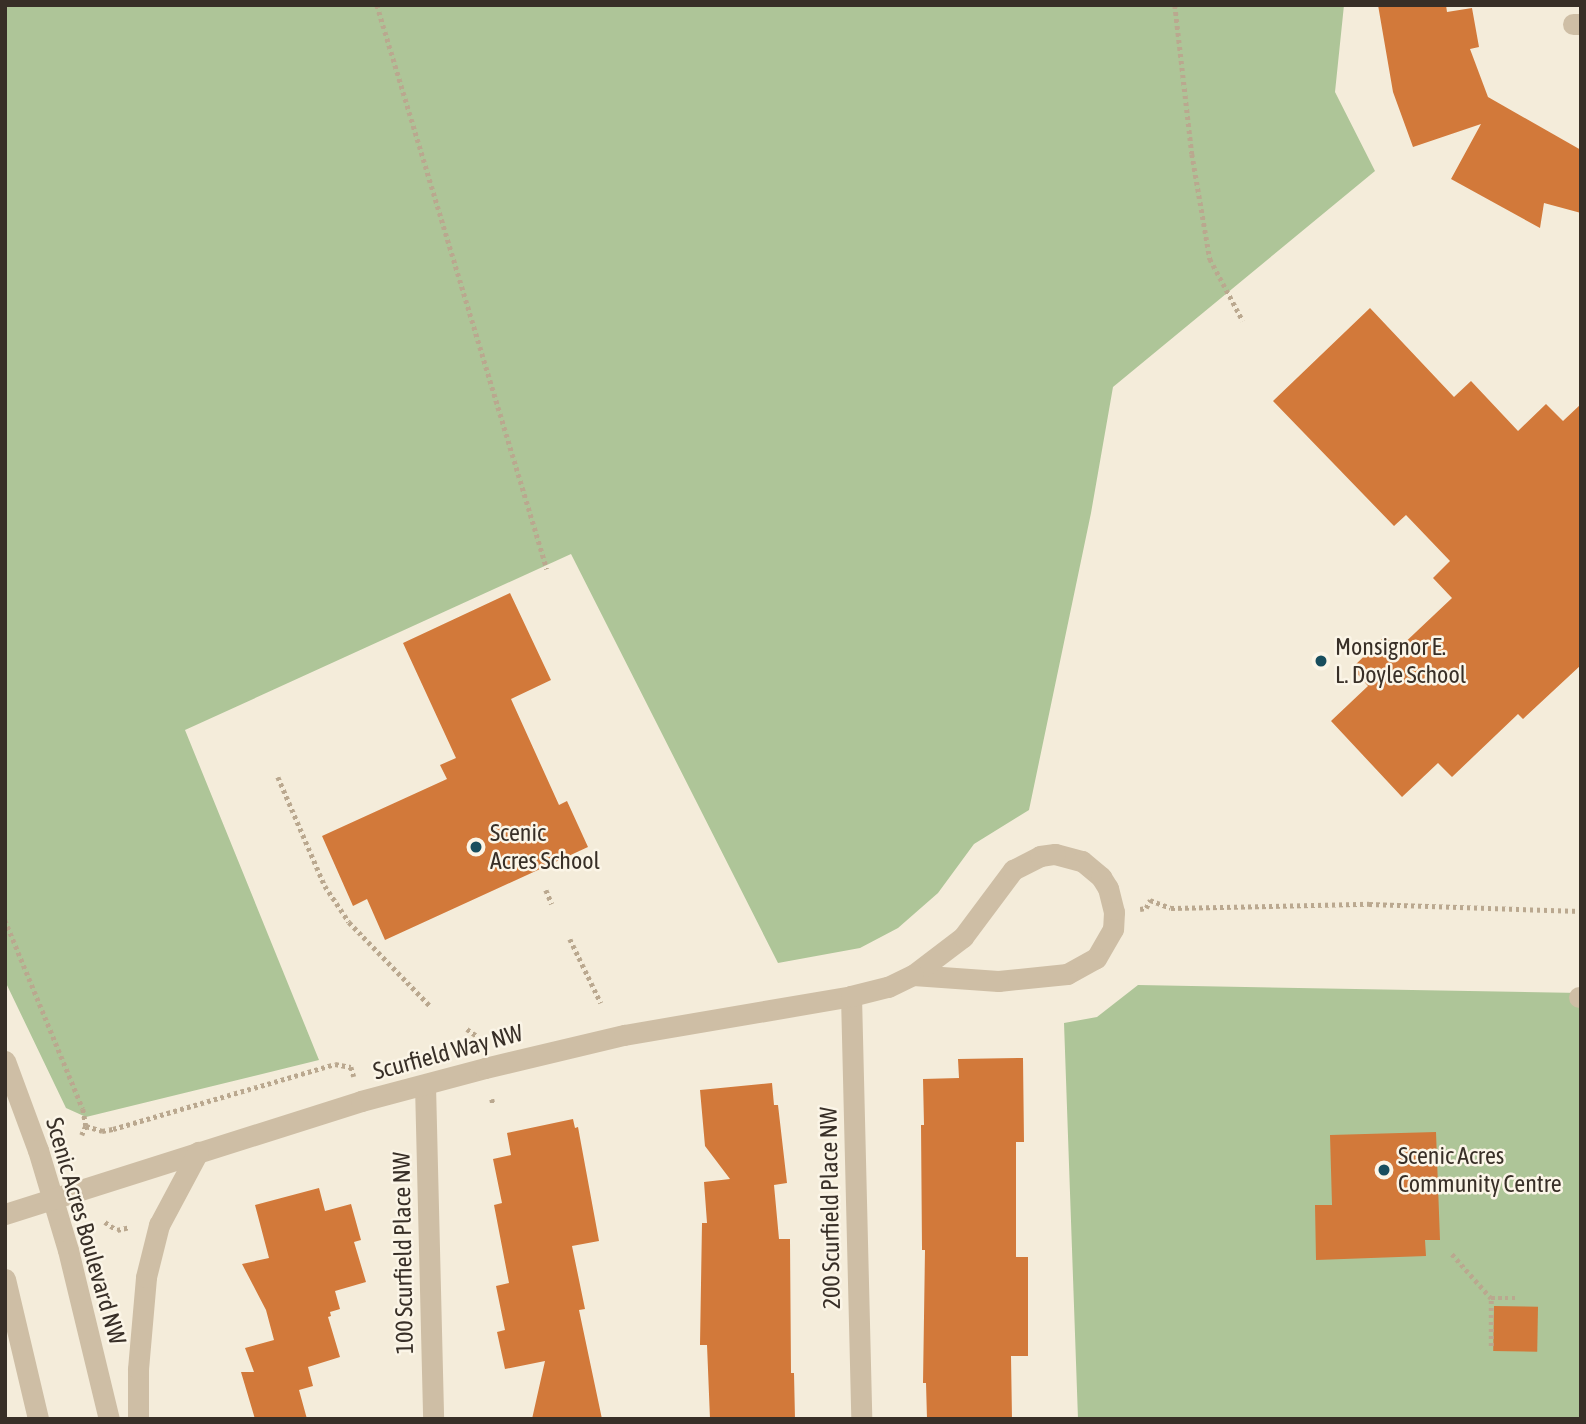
<!DOCTYPE html>
<html>
<head>
<meta charset="utf-8">
<style>
	body { margin:0 }
	#map { position:relative; width:1586px; height:1424px; overflow:hidden; background:#f4ecda; font-family:"Asap Condensed",sans-serif }
	div>[style] { position:absolute }
	[style*='--x'] { left:calc(var(--x)*1px); top:calc(var(--y)*1px); width:calc(var(--w)*1px); rotate:calc(var(--a)*1deg) }
	.green>* { inset:0; background:#aec598 }
	.building>* { inset:0; background:#d2793a; transform-origin:0 0 }
	.path>* { height:4.5px; margin-top:-2.25px; transform-origin:0; background:repeating-linear-gradient(90deg,#baa88f 0 3.5px,transparent 0 7px) }
	.minor>* { height:21px; margin:-10.5px; padding:0 10.5px; transform-origin:10.5px; border-radius:10.5px; background:#cebea5 }
	.dots>* { width:19px; height:19px; translate:-50% -50%; box-sizing:border-box; border:4px solid #fbf5e7; border-radius:50% }
	span { translate:-50% -50%; white-space:nowrap; text-align:center; line-height:1.15; -webkit-text-stroke:5px #fbf5e7; paint-order:stroke }
	.poi-label { font-size:24px; color:#382f27 }
	.left { translate:0 -50%; text-align:left }
	.street-label { font-size:24px; color:#382f27 }
	.frame { position:absolute; inset:0; border:7px solid #382f27; pointer-events:none }
</style>
</head>
<body>
<div id="map">
	<div class="green">
		<i style="clip-path:polygon(5px 5px,1344px 5px,1335px 92px,1375px 171px,1113px 387px,1091px 513px,1029px 810px,974px 844px,938px 893px,898px 928px,860px 948px,778px 963px,571px 554px,185px 730px,319px 1060px,86px 1117px,66px 1108px,5px 981px)"></i>
		<i style="clip-path:polygon(1138px 985px,1581px 993px,1581px 1419px,1078px 1419px,1064px 1023px,1097px 1017px)"></i>
	</div>
	<div class="building">
		<i style="clip-path:polygon(1378px 5px,1446px 5px,1447px 12px,1472px 8px,1479px 47px,1470px 49px,1488px 97px,1581px 150px,1581px 213px,1544px 203px,1540px 228px,1451px 179px,1481px 124px,1413px 147px,1393px 92px)"></i>
		<i style="clip-path:polygon(1370px 308px,1454px 397px,1471px 381px,1518px 431px,1546px 404px,1563px 421px,1581px 404px,1581px 665px,1523px 719px,1518px 714px,1452px 777px,1438px 763px,1402px 797px,1331px 721px,1368px 686px,1352px 668px,1385px 636px,1398px 649px,1452px 598px,1433px 578px,1450px 561px,1406px 515px,1394px 526px,1273px 401px)"></i>
		<i style="clip-path:polygon(510px 593px,551px 680px,511px 699px,559px 805px,567px 801px,588px 847px,385px 940px,367px 899px,353px 906px,322px 836px,447px 779px,440px 765px,456px 758px,403px 643px)"></i>
		<i style="clip-path:polygon(1023px 1058px,1024px 1142px,1016px 1142px,1016px 1257px,1028px 1257px,1028px 1356px,1011px 1356px,1012px 1419px,927px 1419px,926px 1383px,923px 1383px,925px 1250px,922px 1250px,921px 1125px,924px 1125px,923px 1079px,959px 1078px,958px 1059px)"></i>
		<i style="clip-path:polygon(772px 1083px,774px 1105px,778px 1105px,787px 1183px,774px 1185px,779px 1239px,790px 1239px,791px 1373px,794px 1373px,795px 1419px,710px 1419px,707px 1345px,700px 1345px,702px 1223px,707px 1223px,704px 1182px,730px 1179px,705px 1146px,700px 1090px)"></i>
		<i style="clip-path:polygon(573px 1119px,575px 1128px,578px 1127px,599px 1241px,572px 1246px,585px 1309px,579px 1310px,602px 1419px,532px 1419px,545px 1361px,505px 1369px,497px 1332px,505px 1330px,496px 1286px,509px 1283px,494px 1205px,502px 1203px,493px 1159px,511px 1155px,507px 1133px)"></i>
		<i style="clip-path:polygon(1436px 1132px,1440px 1240px,1425px 1240px,1426px 1256px,1316px 1260px,1315px 1205px,1332px 1205px,1330px 1135px)"></i>
		<i style="clip-path:polygon(319px 1188px,325px 1211px,351px 1204px,361px 1240px,354px 1242px,366px 1282px,335px 1291px,340px 1309px,330px 1312px,331px 1316px,328px 1317px,340px 1357px,308px 1367px,313px 1386px,299px 1390px,307px 1419px,255px 1419px,241px 1372px,254px 1372px,245px 1348px,274px 1340px,266px 1310px,242px 1264px,269px 1258px,255px 1205px)"></i>
		<i style="left:1494px;top:1306px;width:44px;height:45px;rotate:1deg"></i>
	</div>
	<div class="path">
		<i style="--x:377;--y:5;--w:589;--a:73.23"></i>
		<i style="--x:1175;--y:5;--w:150;--a:83.5"></i>
		<i style="--x:1192;--y:154;--w:107;--a:80.3"></i>
		<i style="--x:1210;--y:259;--w:70;--a:62"></i>
		<i style="--x:278;--y:777;--w:119;--a:66.7"></i>
		<i style="--x:325;--y:886;--w:43;--a:56.3"></i>
		<i style="--x:349;--y:922;--w:117;--a:46"></i>
		<i style="--x:546;--y:890;--w:15;--a:67"></i>
		<i style="--x:1140;--y:909;--w:6;--a:-9"></i>
		<i style="--x:1146;--y:908;--w:9;--a:-63"></i>
		<i style="--x:1150;--y:900;--w:22;--a:21"></i>
		<i style="--x:1171;--y:908;--w:198;--a:-1.2"></i>
		<i style="--x:1369;--y:904;--w:212;--a:1.9"></i>
		<i style="--x:5;--y:920;--w:204;--a:67.6"></i>
		<i style="--x:83;--y:1109;--w:17;--a:80"></i>
		<i style="--x:86;--y:1126;--w:10;--a:114"></i>
		<i style="--x:570;--y:939;--w:71;--a:64.2"></i>
		<i style="--x:467;--y:1029;--w:12;--a:35"></i>
		<i style="--x:492;--y:1099;--w:5;--a:79"></i>
		<i style="--x:86;--y:1126;--w:17;--a:17"></i>
		<i style="--x:102;--y:1131;--w:11;--a:-10"></i>
		<i style="--x:113;--y:1129;--w:231;--a:-16.3"></i>
		<i style="--x:335;--y:1064;--w:16;--a:11"></i>
		<i style="--x:351;--y:1067;--w:10;--a:73"></i>
		<i style="--x:105;--y:1222;--w:14;--a:34"></i>
		<i style="--x:117;--y:1230;--w:13;--a:-13"></i>
		<i style="--x:1452;--y:1254;--w:59;--a:48.4"></i>
		<i style="--x:1491;--y:1298;--w:28;--a:0"></i>
		<i style="--x:1491;--y:1346;--w:48;--a:-90"></i>
	</div>
	<div class="minor">
		<i style="--x:1573;--y:24;--w:8;--a:0"></i>
		<i style="--x:1055;--y:854;--w:28;--a:15"></i>
		<i style="--x:1082;--y:861;--w:25;--a:40"></i>
		<i style="--x:1101;--y:877;--w:13;--a:58"></i>
		<i style="--x:1108;--y:888;--w:25;--a:76"></i>
		<i style="--x:1114;--y:912;--w:17;--a:93"></i>
		<i style="--x:1113;--y:929;--w:34;--a:120"></i>
		<i style="--x:1096;--y:958;--w:33;--a:151"></i>
		<i style="--x:1067;--y:974;--w:69;--a:174.2"></i>
		<i style="--x:998;--y:981;--w:85;--a:-176"></i>
		<i style="--x:913;--y:975;--w:63;--a:-37.2"></i>
		<i style="--x:963;--y:937;--w:84;--a:-53.3"></i>
		<i style="--x:1013;--y:870;--w:30;--a:-27"></i>
		<i style="--x:1040;--y:856;--w:15;--a:-8"></i>
		<i style="--x:851;--y:996;--w:423;--a:88.6"></i>
		<i style="--x:1579;--y:997;--w:2;--a:0"></i>
		<i style="--x:5;--y:1061;--w:95;--a:69.7"></i>
		<i style="--x:38;--y:1150;--w:104;--a:73.3"></i>
		<i style="--x:68;--y:1250;--w:174;--a:76.4"></i>
		<i style="--x:425;--y:1085;--w:334;--a:88.6"></i>
		<i style="--x:5;--y:1214;--w:374;--a:-17.6"></i>
		<i style="--x:361;--y:1101;--w:128;--a:-14.9"></i>
		<i style="--x:485;--y:1068;--w:143;--a:-13.4"></i>
		<i style="--x:624;--y:1035;--w:230;--a:-9.7"></i>
		<i style="--x:851;--y:996;--w:38;--a:-14"></i>
		<i style="--x:888;--y:987;--w:28;--a:-26"></i>
		<i style="--x:5;--y:1279;--w:144;--a:76.7"></i>
		<i style="--x:138;--y:1419;--w:50;--a:-90"></i>
		<i style="--x:138;--y:1369;--w:92;--a:-85"></i>
		<i style="--x:146;--y:1277;--w:54;--a:-76"></i>
		<i style="--x:159;--y:1225;--w:83;--a:-61.9"></i>
	</div>
	<div class="dots">
		<i style="left:1321px;top:661px;background:#184e5e"></i>
		<i style="left:476px;top:847px;background:#184e5e"></i>
		<i style="left:1384px;top:1170px;background:#184e5e"></i>
	</div>
	<div class="poi-label">
		<span class="left" style="left:1335px;top:661px">Monsignor E.<br>L. Doyle School</span>
		<span class="left" style="left:490px;top:847px">Scenic<br>Acres School</span>
		<span class="left" style="left:1398px;top:1170px">Scenic Acres<br>Community Centre</span>
	</div>
	<div class="street-label">
		<span style="left:448px;top:1052px;rotate:-15deg">Scurfield Way NW</span>
		<span style="left:830px;top:1208px;rotate:-91deg">200 Scurfield Place NW</span>
		<span style="left:86px;top:1231px;rotate:74deg">Scenic Acres Boulevard NW</span>
		<span style="left:403px;top:1253px;rotate:-91deg">100 Scurfield Place NW</span>
	</div>
	<div class="frame"></div>
</div>
</body>
</html>
